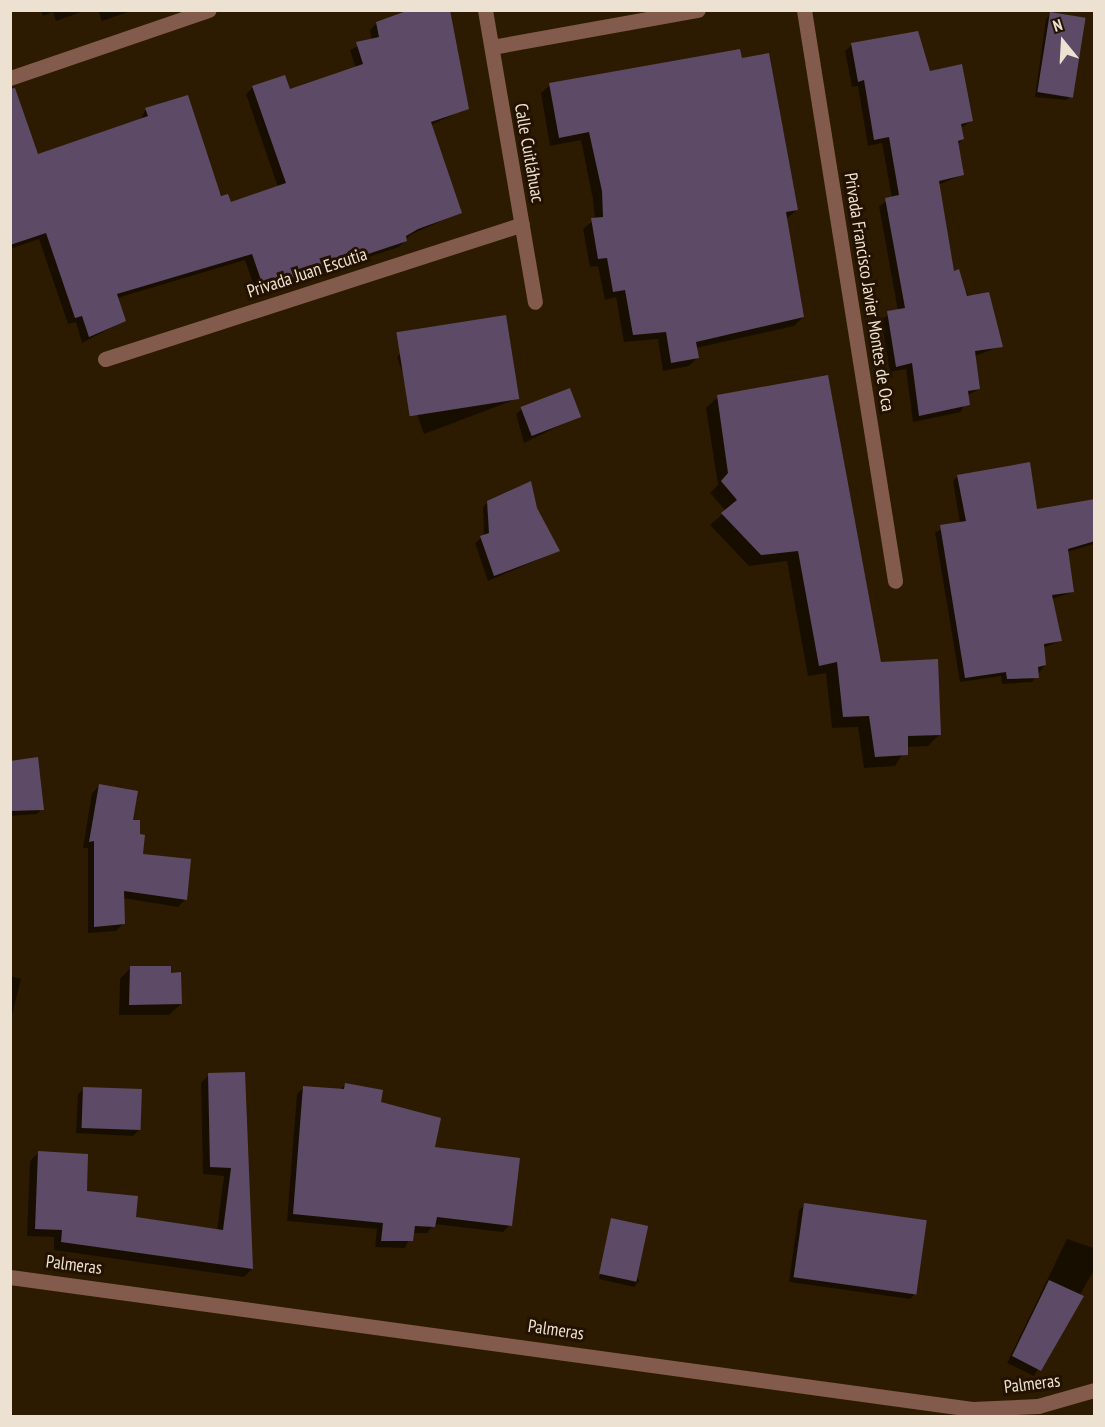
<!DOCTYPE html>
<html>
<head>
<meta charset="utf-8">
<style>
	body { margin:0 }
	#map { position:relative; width:1105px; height:1427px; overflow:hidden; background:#2d1b01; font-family:"PT Sans Narrow",sans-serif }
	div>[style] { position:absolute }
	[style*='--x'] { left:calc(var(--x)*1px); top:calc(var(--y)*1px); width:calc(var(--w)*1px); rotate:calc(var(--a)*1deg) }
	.shadow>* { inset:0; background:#0007 }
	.building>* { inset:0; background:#5c4a66; transform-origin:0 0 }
	.minor>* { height:15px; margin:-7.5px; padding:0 7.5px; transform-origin:7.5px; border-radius:7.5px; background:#835b4c }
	span { translate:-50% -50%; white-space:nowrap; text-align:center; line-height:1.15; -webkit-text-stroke:6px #231200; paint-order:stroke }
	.street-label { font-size:18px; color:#ede1d2 }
	.frame { position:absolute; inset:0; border:12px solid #ede1d2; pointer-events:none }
	.north { position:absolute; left:1033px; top:12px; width:60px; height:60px; -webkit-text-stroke:4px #231200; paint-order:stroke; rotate:342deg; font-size:16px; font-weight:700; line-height:24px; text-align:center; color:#ede1d2 }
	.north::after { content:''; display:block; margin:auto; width:21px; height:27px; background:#ede1d2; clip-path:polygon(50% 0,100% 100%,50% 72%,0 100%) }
</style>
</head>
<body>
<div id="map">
	<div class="shadow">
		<i style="clip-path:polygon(41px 10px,87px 10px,56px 21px,53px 12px,43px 16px)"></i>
		<i style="clip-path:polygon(98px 10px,134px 10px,102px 21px)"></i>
		<i style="clip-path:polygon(1051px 14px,1072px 95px,1066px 100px,1035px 97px,1046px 19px)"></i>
		<i style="clip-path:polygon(377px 23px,467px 108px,431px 125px,461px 212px,410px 235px,399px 247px,269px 290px,267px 285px,255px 289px,245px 260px,117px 298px,124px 321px,82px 343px,76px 322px,68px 324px,39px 239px,10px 249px,10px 146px,37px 156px,140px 120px,146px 109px,230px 204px,278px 187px,246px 94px,253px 87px,289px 91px,356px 68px,350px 50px,372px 40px,370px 30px)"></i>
		<i style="clip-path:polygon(852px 45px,929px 72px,971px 121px,961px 128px,963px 139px,957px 145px,962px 175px,938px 185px,953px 272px,1001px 346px,975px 356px,979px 389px,967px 396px,961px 412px,913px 422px,906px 369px,890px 372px,881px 319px,898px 311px,879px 206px,892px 198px,882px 143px,868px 146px,858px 86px,852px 87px,845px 51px)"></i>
		<i style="clip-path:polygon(550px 85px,797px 210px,786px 219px,803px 317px,794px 326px,696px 348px,697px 358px,689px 366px,663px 371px,658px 339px,624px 342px,616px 297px,605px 300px,598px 266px,590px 267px,583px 229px,595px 219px,593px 200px,581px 140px,550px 146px,541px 93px)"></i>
		<i style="clip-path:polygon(402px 352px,519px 398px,424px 434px,397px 357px)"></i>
		<i style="clip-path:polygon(718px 397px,880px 664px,940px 734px,928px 746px,907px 747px,895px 766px,864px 768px,858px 727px,832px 728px,826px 673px,808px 676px,787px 561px,749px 566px,710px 525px,726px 511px,710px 493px,718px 485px,706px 408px)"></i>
		<i style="clip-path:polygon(522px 409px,579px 416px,524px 443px,516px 414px)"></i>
		<i style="clip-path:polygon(958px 476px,1036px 511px,1094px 500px,1094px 544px,1067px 552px,1073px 592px,1052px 599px,1060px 641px,1043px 648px,1045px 665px,1032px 682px,1002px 684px,1001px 676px,960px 682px,935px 532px,960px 523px,953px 481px)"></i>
		<i style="clip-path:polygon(488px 502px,536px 508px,558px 551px,488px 581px,475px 543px,484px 536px,483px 507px)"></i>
		<i style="clip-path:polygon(10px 762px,42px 809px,37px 814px,10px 816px)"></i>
		<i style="clip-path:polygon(99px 786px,131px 821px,141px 856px,185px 900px,178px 907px,123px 898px,123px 924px,116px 931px,88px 933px,88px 848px,83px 848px,92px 793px)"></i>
		<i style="clip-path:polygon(131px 967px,169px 974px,181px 1004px,169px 1015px,119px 1015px,120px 979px)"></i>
		<i style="clip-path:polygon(10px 976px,21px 979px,10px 1023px)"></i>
		<i style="clip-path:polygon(244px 1074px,252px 1269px,244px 1277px,54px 1250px,54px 1237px,27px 1236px,30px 1161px,38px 1153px,86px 1193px,135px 1218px,217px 1231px,224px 1176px,203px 1174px,201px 1083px,209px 1075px)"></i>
		<i style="clip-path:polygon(345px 1085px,380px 1103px,433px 1148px,510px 1225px,503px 1232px,434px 1224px,427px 1233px,412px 1233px,405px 1248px,375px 1247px,377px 1229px,287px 1221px,297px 1094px,304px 1087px,340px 1090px)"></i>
		<i style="clip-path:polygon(84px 1089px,139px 1130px,133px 1136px,76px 1133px,78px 1094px)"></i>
		<i style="clip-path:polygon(805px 1205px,915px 1294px,910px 1299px,789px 1282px,799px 1210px)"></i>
		<i style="clip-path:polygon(612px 1220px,639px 1281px,634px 1287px,599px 1279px)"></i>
		<i style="clip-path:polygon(1067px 1239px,1094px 1248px,1094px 1270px,1034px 1376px,1007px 1363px)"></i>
	</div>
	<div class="building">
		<i style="clip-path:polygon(409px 10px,450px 10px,469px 109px,431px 122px,462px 213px,418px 229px,406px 236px,407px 241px,275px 285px,274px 279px,262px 283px,252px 254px,117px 294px,126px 321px,89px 337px,82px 316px,75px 318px,46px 233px,10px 245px,10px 89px,15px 88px,38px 154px,148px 116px,145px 108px,188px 95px,221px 196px,228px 194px,231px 202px,286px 183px,252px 86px,285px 75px,290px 89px,363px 64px,356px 42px,379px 37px,376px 22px)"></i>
		<i style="left:1050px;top:12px;width:36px;height:81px;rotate:9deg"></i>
		<i style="clip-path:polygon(918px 31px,930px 71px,962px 64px,973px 121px,961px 124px,964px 139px,958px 141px,964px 175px,939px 181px,954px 271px,959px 269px,967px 296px,989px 292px,1003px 347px,975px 351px,980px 389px,968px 391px,970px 405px,919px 416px,912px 363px,896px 367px,887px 311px,905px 308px,885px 198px,899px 195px,889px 137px,874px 140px,864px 80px,858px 82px,851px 43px)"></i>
		<i style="clip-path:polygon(740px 49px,742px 58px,769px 53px,798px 210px,786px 212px,804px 317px,696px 342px,699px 358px,671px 363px,666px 332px,633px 335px,625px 290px,613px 292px,607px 258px,598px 259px,591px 218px,603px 217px,602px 191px,589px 132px,559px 138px,549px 83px)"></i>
		<i style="left:506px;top:315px;width:85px;height:111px;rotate:81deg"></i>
		<i style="clip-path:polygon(828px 375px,881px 662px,938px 659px,941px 735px,908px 736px,908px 755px,875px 757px,869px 716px,843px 717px,837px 662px,819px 666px,798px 551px,761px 555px,721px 513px,737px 500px,721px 481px,728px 473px,717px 395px)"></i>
		<i style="left:570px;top:388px;width:31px;height:53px;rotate:69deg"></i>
		<i style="clip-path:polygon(1030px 462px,1037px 509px,1095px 499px,1095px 541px,1068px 549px,1074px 592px,1052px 595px,1062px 641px,1044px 644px,1046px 665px,1038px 667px,1039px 678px,1007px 679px,1006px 672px,965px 678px,940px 525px,966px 521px,957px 475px)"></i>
		<i style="clip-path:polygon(531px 481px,537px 508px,560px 551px,494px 576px,480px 536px,489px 533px,487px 501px)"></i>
		<i style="clip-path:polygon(38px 757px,44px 810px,10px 811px,10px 761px)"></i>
		<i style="clip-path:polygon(99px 784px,138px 791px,133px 820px,140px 820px,140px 834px,145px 835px,143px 854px,191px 859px,187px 900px,124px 891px,125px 924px,94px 927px,94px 841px,89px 842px)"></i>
		<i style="clip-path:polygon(130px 966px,171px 966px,171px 973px,181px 972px,182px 1004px,129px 1005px)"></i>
		<i style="clip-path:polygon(245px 1072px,253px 1269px,61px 1242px,62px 1230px,35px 1229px,38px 1151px,88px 1154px,87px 1191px,138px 1196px,136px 1217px,223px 1230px,231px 1168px,210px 1167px,208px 1073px)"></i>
		<i style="clip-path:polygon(345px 1083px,383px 1090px,381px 1102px,441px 1118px,435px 1147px,520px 1158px,512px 1226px,437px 1217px,435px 1227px,415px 1226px,413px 1241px,381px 1241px,383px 1223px,293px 1214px,303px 1086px,344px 1089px)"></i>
		<i style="left:83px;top:1087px;width:59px;height:41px;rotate:2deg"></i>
		<i style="left:804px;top:1203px;width:124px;height:75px;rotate:8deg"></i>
		<i style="left:611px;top:1218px;width:38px;height:57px;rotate:12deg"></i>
		<i style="clip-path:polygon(1049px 1280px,1084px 1296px,1041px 1371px,1012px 1356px)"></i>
	</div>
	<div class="minor">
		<i style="--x:485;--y:10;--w:296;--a:80.3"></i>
		<i style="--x:804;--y:10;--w:578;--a:80.94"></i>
		<i style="--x:492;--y:47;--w:209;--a:-10.2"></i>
		<i style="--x:10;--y:78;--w:210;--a:-18.9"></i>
		<i style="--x:105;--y:359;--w:438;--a:-17.9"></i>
		<i style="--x:10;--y:1277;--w:971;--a:7.81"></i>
		<i style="--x:972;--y:1409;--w:66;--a:-2.6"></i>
		<i style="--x:1038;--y:1406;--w:58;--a:-15.9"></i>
	</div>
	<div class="street-label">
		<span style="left:529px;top:153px;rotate:80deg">Calle Cuitláhuac</span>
		<span style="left:307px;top:273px;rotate:-18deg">Privada Juan Escutia</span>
		<span style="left:869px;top:292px;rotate:81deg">Privada Francisco Javier Montes de Oca</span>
		<span style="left:74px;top:1265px;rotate:7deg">Palmeras</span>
		<span style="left:556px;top:1330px;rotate:8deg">Palmeras</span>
		<span style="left:1032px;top:1384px;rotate:-7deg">Palmeras</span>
	</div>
	<div class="frame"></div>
	<div class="north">N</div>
</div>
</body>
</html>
